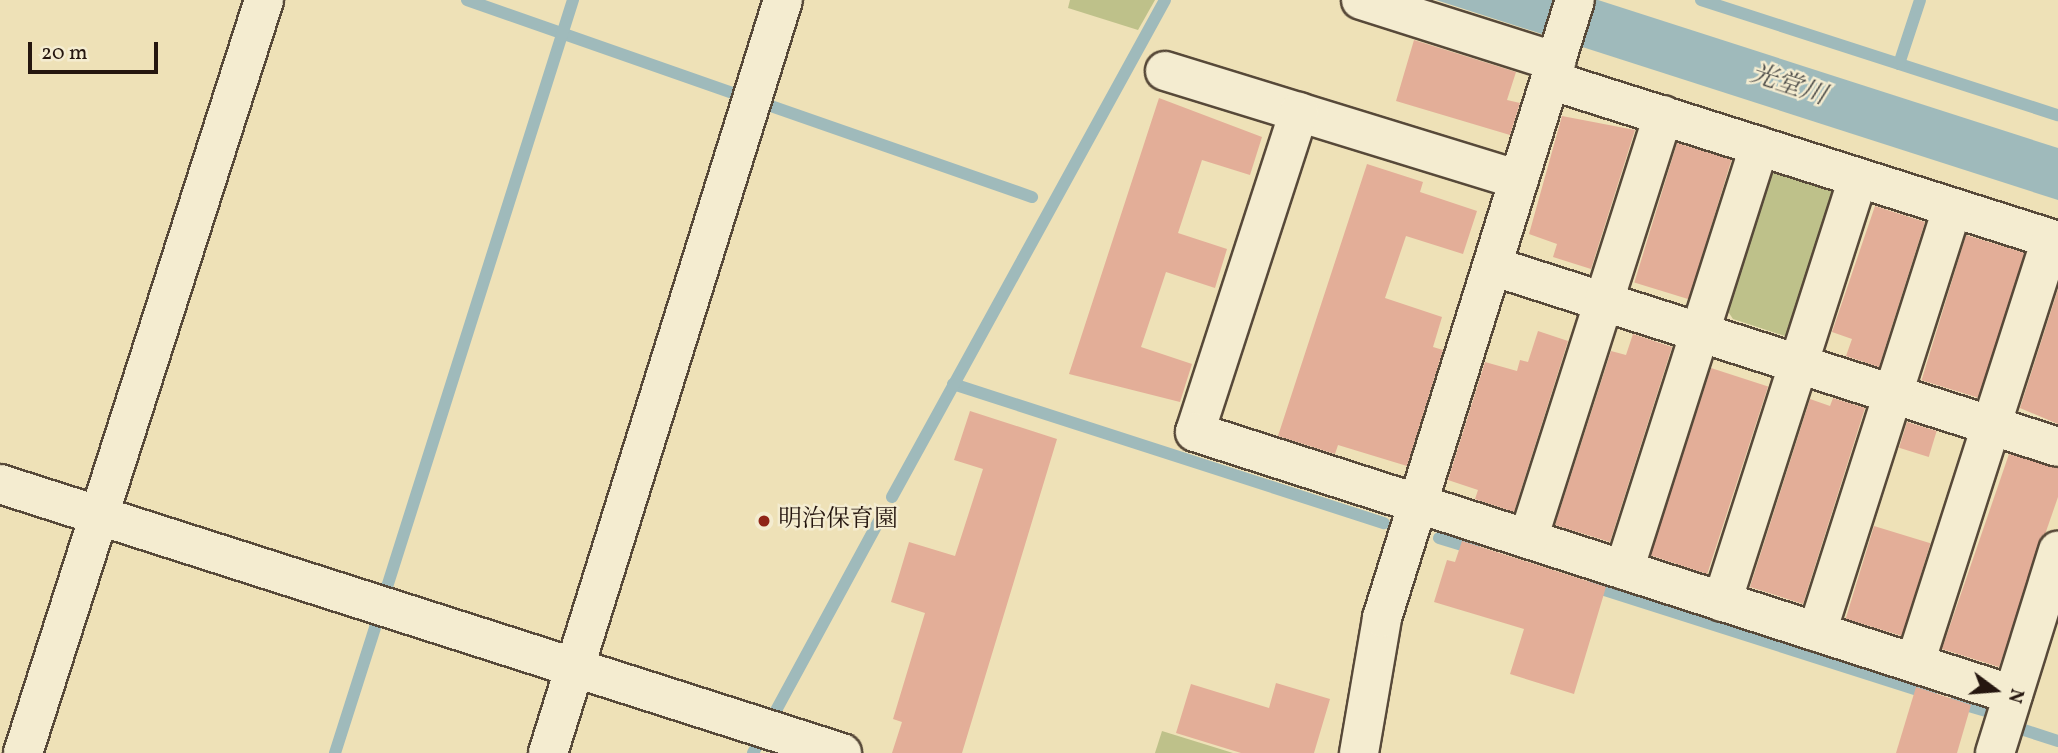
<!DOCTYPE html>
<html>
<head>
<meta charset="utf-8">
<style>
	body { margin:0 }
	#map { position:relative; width:2058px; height:753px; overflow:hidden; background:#eee1b7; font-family:Vollkorn,"Noto Serif JP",serif }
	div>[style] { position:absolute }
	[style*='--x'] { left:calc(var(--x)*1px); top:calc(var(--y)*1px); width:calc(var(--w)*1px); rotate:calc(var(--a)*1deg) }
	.green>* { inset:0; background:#bec18a }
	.water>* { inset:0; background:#9fbabb }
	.stream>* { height:12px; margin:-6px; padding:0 6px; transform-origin:6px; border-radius:6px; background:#9fbabb }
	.building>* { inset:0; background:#e3ae98; transform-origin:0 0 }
	.roads { filter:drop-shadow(2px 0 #574939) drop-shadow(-2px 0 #574939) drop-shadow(0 2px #574939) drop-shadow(0 -2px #574939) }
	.minor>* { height:38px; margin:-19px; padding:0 19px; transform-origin:19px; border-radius:19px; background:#f4ecd0 }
	.dots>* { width:19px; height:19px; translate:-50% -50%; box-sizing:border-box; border:4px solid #f4ecd0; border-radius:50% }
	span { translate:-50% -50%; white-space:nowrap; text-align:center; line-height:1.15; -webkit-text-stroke:5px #f4ecd0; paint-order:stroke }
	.poi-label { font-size:24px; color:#25160f }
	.left { translate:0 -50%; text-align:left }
	.water-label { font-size:26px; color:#504f4b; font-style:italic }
	.north { position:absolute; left:1960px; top:655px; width:70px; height:70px; -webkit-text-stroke:5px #f4ecd0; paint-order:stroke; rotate:106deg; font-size:19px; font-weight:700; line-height:28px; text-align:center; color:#25160f }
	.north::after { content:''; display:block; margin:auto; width:24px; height:32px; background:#25160f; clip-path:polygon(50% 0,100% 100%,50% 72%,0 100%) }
	.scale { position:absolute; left:28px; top:42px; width:130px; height:32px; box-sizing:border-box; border:4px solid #25160f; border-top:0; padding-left:9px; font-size:21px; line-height:24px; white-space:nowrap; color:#25160f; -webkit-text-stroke:5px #f4ecd0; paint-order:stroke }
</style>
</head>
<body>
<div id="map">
	<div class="green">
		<i style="clip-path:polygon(1070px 0,1155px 0,1138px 30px,1068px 8px)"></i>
		<i style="clip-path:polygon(1778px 166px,1842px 189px,1794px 339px,1733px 319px,1723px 304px,1762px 178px)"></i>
		<i style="clip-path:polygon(1162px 731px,1233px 753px,1155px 753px)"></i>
	</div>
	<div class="water">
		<i style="clip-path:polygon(1436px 0,1598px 0,2058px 148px,2058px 200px)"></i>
	</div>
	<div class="stream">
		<i style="--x:467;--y:0;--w:284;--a:19.3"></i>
		<i style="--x:1701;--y:0;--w:375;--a:17.9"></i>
		<i style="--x:1899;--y:64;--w:67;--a:-71.8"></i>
		<i style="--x:762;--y:103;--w:286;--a:19.2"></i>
		<i style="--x:953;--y:384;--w:453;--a:17.9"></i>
		<i style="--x:892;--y:497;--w:567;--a:-61.22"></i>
		<i style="--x:1439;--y:538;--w:37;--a:17"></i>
		<i style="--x:1592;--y:586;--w:356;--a:17.7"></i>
		<i style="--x:387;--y:587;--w:616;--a:-72.42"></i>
		<i style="--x:1955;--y:702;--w:35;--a:16"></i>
		<i style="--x:773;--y:716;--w:222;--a:-61.5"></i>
		<i style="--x:2021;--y:729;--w:39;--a:18"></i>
		<i style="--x:335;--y:753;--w:139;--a:-72.3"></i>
		<i style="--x:753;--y:753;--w:13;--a:-61"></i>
	</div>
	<div class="building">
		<i style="clip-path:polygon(1414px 40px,1516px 72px,1507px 100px,1520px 103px,1510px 135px,1396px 101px)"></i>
		<i style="clip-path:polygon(1159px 98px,1262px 137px,1250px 175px,1202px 160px,1178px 233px,1227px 249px,1215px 288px,1166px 272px,1141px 347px,1192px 364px,1180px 402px,1069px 374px)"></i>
		<i style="clip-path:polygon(1562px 116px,1635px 130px,1591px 269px,1553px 257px,1557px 244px,1529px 234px)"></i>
		<i style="left:1677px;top:143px;width:57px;height:146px;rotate:17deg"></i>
		<i style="clip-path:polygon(1367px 164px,1423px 182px,1420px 192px,1477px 211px,1463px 254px,1406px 236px,1385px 298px,1442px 317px,1433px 347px,1443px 350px,1407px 466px,1338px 445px,1335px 454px,1278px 436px)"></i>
		<i style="clip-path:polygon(1875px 206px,1925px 222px,1879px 367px,1846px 356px,1852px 339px,1832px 332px)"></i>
		<i style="left:1966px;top:235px;width:61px;height:152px;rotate:17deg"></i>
		<i style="clip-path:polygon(2058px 289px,2058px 424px,2020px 408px)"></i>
		<i style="clip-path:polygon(1538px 331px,1568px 341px,1514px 512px,1475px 499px,1478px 490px,1448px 480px,1485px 362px,1517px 371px,1520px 360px,1528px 362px)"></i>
		<i style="clip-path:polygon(1633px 334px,1672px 347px,1610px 542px,1555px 525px,1611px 351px,1626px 355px)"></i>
		<i style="left:1711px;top:368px;width:60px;height:197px;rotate:18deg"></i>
		<i style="clip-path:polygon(1833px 398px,1865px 408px,1803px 604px,1750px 587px,1810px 399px,1830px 406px)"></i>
		<i style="clip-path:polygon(970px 411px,1057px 439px,962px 753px,892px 753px,902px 722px,893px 719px,925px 613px,891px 602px,909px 542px,955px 556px,983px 469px,954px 460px)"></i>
		<i style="left:1907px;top:422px;width:31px;height:27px;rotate:17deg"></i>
		<i style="clip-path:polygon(2009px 454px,2058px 468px,2058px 497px,1999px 667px,1942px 649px)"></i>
		<i style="left:1874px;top:526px;width:59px;height:97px;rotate:17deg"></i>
		<i style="clip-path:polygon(1462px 541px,1606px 587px,1574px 694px,1510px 674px,1524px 629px,1434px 602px,1447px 560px,1455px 562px)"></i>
		<i style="clip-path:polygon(1276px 683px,1330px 699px,1314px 753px,1241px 753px,1176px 733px,1191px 684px,1269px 708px)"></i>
		<i style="clip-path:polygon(1916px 687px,1971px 705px,1957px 753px,1896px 753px)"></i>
	</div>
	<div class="roads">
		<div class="minor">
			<i style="--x:1361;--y:0;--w:205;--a:17.6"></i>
			<i style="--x:1165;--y:71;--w:370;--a:17.1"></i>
			<i style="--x:1550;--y:80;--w:533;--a:17.58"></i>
			<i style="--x:1299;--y:112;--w:336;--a:108"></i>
			<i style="--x:1195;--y:432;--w:859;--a:17.82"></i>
			<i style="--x:1492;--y:266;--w:594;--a:17.73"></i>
			<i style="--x:0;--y:484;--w:884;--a:17.72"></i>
			<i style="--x:1528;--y:539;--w:445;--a:-72.3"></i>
			<i style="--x:1624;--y:570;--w:445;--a:-72.3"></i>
			<i style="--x:1722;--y:602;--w:445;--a:-72.2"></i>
			<i style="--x:1817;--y:632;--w:445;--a:-72.3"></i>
			<i style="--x:1915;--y:663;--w:445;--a:-72.2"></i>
			<i style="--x:23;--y:753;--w:791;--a:-72.25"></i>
			<i style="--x:548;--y:753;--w:789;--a:-72.67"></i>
			<i style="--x:1359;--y:753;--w:137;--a:-80.3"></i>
			<i style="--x:1382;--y:618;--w:647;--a:-72.66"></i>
			<i style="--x:1995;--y:753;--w:212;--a:-72.7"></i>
		</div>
	</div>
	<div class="dots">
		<i style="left:764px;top:521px;background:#8f2418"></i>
	</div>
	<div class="poi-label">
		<span class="left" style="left:778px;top:521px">明治保育園</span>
	</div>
	<div class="water-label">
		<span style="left:1788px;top:86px;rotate:18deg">光堂川</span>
	</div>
	<div class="north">N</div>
	<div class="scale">20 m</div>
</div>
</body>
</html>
